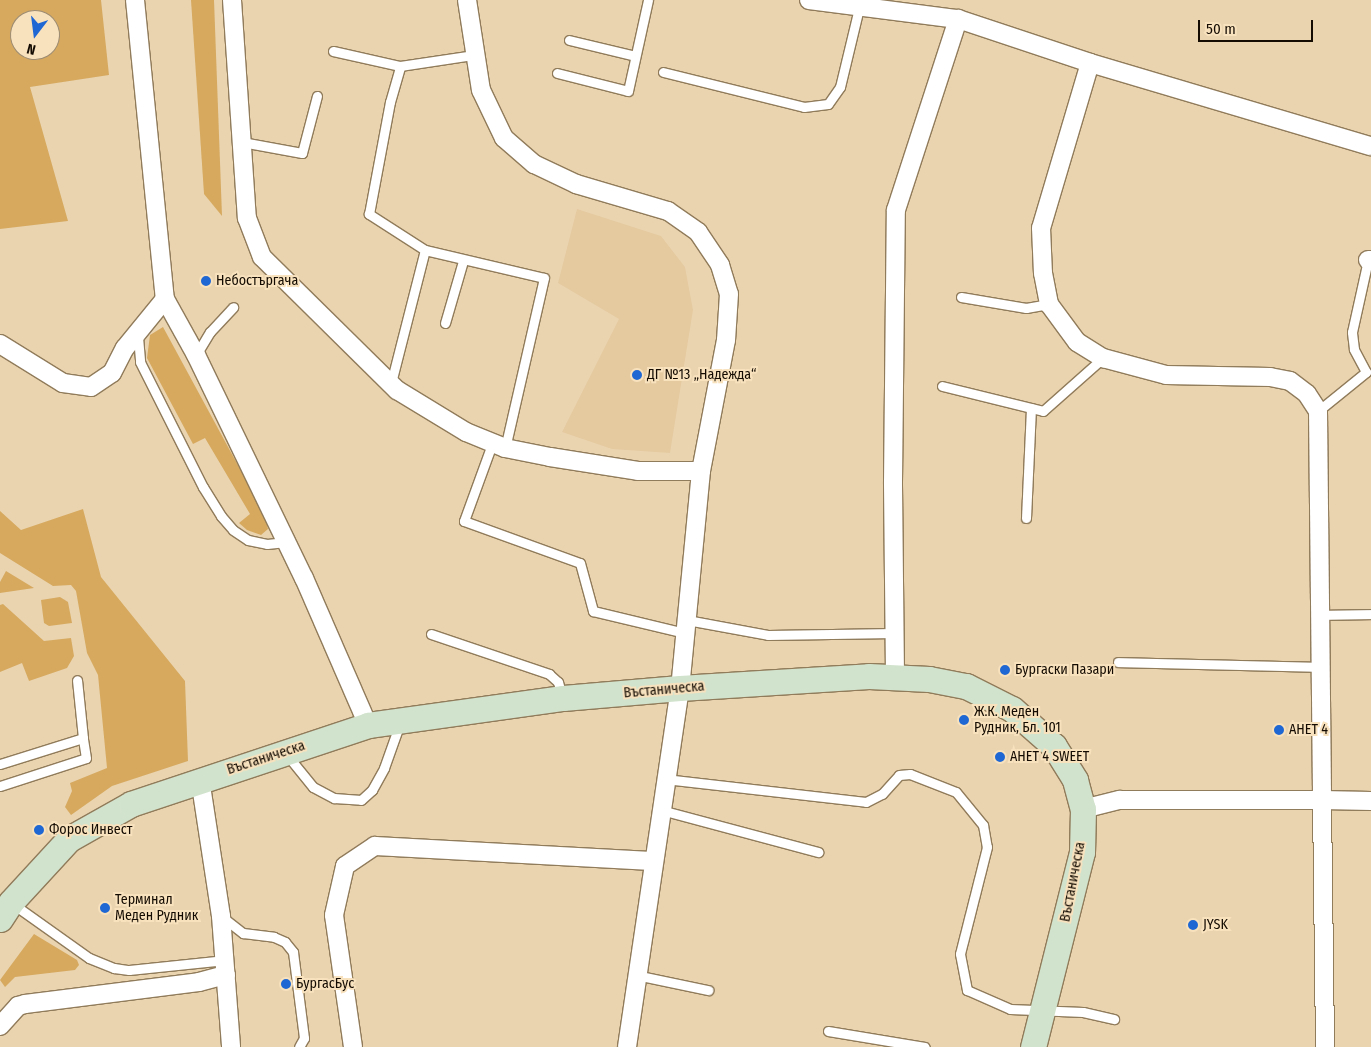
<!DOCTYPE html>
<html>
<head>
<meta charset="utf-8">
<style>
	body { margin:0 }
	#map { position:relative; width:1371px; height:1047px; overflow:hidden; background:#ead4b0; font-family:"Fira Sans Condensed",sans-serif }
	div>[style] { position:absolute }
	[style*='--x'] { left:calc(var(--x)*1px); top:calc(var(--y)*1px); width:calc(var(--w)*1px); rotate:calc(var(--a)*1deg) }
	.built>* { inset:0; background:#e5caa0 }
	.green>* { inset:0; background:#d6a95f }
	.roads { filter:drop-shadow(1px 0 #907b5a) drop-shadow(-1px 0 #907b5a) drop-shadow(0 1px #907b5a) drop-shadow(0 -1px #907b5a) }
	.service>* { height:9px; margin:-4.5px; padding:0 4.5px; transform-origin:4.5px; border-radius:4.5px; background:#fff }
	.minor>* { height:18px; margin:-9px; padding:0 9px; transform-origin:9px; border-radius:9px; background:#fff }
	.secondary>* { height:25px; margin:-12.5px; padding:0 12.5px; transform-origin:12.5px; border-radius:12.5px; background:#d2e3cd }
	.dots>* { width:14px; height:14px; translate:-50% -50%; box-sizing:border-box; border:2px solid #f8e1bd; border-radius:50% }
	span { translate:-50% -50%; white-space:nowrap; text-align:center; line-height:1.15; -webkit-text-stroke:4px #f8e1bd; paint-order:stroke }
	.poi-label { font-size:14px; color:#140c02 }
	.left { translate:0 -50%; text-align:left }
	.street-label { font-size:14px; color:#140c02 }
	.north { position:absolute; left:10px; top:10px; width:50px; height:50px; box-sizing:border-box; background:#f8e1bd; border:1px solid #9d8c72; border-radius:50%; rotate:195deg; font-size:14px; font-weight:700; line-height:20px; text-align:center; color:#140c02 }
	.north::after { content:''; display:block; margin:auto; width:18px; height:22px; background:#1f67d3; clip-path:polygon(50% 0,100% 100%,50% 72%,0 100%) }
	.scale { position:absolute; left:1198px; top:20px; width:115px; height:22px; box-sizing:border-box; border:2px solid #140c02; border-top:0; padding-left:6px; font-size:15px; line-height:18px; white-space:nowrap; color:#140c02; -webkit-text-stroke:4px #f8e1bd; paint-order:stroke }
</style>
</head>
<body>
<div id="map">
	<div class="built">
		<i style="clip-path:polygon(577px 209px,661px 236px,685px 267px,693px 310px,670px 453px,612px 449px,562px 432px,619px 319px,558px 283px)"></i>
	</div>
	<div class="green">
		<i style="clip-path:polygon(evenodd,0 0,101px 0,109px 75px,30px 87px,68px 221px,0 229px,0 0,20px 20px,50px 20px,50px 50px,20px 50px,20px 20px)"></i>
		<i style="clip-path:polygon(191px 0,214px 0,222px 216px,204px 194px)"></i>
		<i style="clip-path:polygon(163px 327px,265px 515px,268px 529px,261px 535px,247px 530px,239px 523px,250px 514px,205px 438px,193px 444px,147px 358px,150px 335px)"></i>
		<i style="clip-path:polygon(83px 509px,101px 577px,185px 681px,188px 761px,112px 786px,71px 815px,65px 807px,72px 791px,70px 783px,107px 768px,98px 675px,87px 653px,76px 591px,71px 585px,53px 586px,0 553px,0 511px,21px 530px)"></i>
		<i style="clip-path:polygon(6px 571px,34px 588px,0 593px,0 582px)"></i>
		<i style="clip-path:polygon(60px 597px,68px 602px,72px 623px,49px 626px,44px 623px,41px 600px)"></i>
		<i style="clip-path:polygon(3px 604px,44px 641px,71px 638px,74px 656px,67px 668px,29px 681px,22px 663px,0 672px,0 605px)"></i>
		<i style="clip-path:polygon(34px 934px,77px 960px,79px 965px,75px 970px,15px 977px,5px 987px,0 980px)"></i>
	</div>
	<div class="roads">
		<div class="service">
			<i style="--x:569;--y:40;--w:68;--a:13.6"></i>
			<i style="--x:333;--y:51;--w:69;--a:12.6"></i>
			<i style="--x:400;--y:66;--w:75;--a:-8.5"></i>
			<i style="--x:663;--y:72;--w:145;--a:13.9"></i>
			<i style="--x:804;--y:107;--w:24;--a:-7"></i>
			<i style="--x:828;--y:104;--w:21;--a:-55"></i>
			<i style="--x:840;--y:87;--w:81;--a:-76.5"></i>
			<i style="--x:557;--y:73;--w:73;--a:14.2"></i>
			<i style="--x:628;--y:91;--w:93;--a:-77.6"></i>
			<i style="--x:242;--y:142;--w:61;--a:10.4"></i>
			<i style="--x:302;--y:153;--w:59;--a:-75.3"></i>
			<i style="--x:425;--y:250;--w:122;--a:13.2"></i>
			<i style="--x:544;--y:278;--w:174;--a:102.9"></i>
			<i style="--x:961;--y:297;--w:66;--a:9.6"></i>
			<i style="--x:1026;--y:308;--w:23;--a:-10"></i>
			<i style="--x:445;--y:323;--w:65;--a:-73.8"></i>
			<i style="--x:138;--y:337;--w:25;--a:85"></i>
			<i style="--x:140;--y:362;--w:140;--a:63.3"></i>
			<i style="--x:203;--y:487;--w:34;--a:58"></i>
			<i style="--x:221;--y:516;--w:18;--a:49"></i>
			<i style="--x:233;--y:530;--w:18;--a:34"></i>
			<i style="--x:248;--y:540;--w:19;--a:12"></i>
			<i style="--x:267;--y:544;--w:19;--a:-6"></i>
			<i style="--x:196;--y:355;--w:27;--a:-59"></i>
			<i style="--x:210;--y:332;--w:34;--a:-47"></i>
			<i style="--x:391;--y:383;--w:137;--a:-75.7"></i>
			<i style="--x:425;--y:250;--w:67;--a:-147.3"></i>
			<i style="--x:369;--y:214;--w:114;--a:-79.4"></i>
			<i style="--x:390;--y:102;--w:37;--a:-74"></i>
			<i style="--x:942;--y:386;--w:104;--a:13.9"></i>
			<i style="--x:1043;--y:411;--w:80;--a:-41.5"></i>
			<i style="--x:1318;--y:411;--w:62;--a:-39.1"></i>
			<i style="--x:1366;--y:372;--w:26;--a:-118"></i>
			<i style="--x:1354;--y:349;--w:17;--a:-97"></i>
			<i style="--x:1352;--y:332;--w:74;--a:-77.5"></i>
			<i style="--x:492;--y:444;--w:82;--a:110"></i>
			<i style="--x:464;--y:521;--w:123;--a:19.9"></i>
			<i style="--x:580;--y:563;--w:50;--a:74.8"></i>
			<i style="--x:593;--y:611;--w:95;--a:13.4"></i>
			<i style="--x:1026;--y:518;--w:110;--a:-87.4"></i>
			<i style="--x:1319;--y:615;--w:52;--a:-1.1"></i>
			<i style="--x:687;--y:620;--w:82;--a:10.5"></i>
			<i style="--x:768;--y:635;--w:127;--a:-0.9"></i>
			<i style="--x:431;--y:634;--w:125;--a:18.7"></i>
			<i style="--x:549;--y:674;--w:12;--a:42"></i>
			<i style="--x:558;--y:682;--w:15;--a:74"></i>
			<i style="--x:1118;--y:662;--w:202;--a:1.4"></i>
			<i style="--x:287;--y:755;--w:41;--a:50.9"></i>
			<i style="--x:313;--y:787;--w:24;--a:28"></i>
			<i style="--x:334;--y:798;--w:27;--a:4"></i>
			<i style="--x:361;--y:800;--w:15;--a:-42"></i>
			<i style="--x:372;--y:790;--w:25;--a:-61"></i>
			<i style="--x:384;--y:768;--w:48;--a:-70.4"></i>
			<i style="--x:0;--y:764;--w:87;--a:-17.4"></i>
			<i style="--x:83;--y:738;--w:58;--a:-95.9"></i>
			<i style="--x:665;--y:779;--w:202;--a:6.5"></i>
			<i style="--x:866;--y:802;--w:18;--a:-27"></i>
			<i style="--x:882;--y:794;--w:25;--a:-48"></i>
			<i style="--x:899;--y:775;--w:11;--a:-5"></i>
			<i style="--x:910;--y:774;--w:49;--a:21.4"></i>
			<i style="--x:956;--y:792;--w:43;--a:50.7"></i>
			<i style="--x:983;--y:825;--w:22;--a:80"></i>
			<i style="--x:987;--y:847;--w:110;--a:104.2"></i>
			<i style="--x:960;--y:954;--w:37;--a:79"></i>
			<i style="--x:967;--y:990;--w:47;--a:23.8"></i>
			<i style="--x:1010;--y:1009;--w:73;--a:2.4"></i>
			<i style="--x:1083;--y:1012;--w:32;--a:13"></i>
			<i style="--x:0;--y:786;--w:90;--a:-18"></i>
			<i style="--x:86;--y:758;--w:20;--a:-99"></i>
			<i style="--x:661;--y:810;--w:163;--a:15"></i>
			<i style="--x:13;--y:904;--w:93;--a:35.4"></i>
			<i style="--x:89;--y:958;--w:27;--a:22"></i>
			<i style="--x:114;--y:968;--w:15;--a:8"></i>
			<i style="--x:129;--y:970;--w:97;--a:-5.9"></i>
			<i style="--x:221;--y:916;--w:28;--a:38"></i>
			<i style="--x:243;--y:933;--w:31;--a:7"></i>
			<i style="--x:274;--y:937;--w:12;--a:24"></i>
			<i style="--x:285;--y:942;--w:13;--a:51"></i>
			<i style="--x:293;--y:952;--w:87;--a:82.7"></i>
			<i style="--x:304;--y:1038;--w:10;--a:119"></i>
			<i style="--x:636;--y:975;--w:74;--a:11.8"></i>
			<i style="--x:828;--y:1031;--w:98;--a:9.4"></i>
		</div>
		<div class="minor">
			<i style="--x:135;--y:0;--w:301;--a:84.3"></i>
			<i style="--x:165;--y:299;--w:64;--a:61"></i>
			<i style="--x:196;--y:355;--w:248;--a:64.2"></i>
			<i style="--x:304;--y:578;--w:160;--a:66.5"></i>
			<i style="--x:232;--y:0;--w:219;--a:86.1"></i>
			<i style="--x:247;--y:218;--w:42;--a:69"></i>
			<i style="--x:262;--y:257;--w:190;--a:44.6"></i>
			<i style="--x:397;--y:390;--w:81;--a:31.3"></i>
			<i style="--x:466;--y:432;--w:42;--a:22.3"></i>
			<i style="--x:505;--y:448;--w:46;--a:11.3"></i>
			<i style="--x:550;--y:457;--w:89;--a:9"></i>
			<i style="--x:638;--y:471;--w:63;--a:0"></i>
			<i style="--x:467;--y:0;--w:91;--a:81.2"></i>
			<i style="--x:481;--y:90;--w:53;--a:64.4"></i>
			<i style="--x:504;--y:138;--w:40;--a:41"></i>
			<i style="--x:534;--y:164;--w:47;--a:25.5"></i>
			<i style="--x:576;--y:184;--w:96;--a:16.4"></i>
			<i style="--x:668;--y:211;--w:37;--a:35"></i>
			<i style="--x:698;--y:232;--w:40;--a:56"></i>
			<i style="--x:720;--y:265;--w:30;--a:73"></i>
			<i style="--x:729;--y:294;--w:46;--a:93.7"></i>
			<i style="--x:726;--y:340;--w:133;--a:100.8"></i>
			<i style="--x:701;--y:471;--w:218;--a:95.5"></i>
			<i style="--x:680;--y:688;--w:363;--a:98.4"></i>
			<i style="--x:809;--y:0;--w:150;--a:7.3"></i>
			<i style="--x:958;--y:19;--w:139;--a:18.4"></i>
			<i style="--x:1090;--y:63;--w:293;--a:16.5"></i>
			<i style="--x:1090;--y:63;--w:172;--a:106.5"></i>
			<i style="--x:1041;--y:228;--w:45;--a:87.5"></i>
			<i style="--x:1043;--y:273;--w:32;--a:79"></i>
			<i style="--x:1049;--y:304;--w:47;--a:53.6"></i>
			<i style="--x:1077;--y:342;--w:31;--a:32"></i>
			<i style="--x:1103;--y:358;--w:65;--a:15.1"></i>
			<i style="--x:1166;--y:375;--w:104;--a:1.1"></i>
			<i style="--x:1270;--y:377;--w:20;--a:11"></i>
			<i style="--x:1290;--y:381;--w:21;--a:37"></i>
			<i style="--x:1307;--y:394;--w:20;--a:57"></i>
			<i style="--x:1318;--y:411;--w:389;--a:89.4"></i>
			<i style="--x:1322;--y:800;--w:49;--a:1.2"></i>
			<i style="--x:1368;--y:260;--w:3;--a:0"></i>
			<i style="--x:0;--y:344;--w:74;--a:31.8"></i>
			<i style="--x:63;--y:383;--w:28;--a:8"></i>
			<i style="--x:91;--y:387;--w:25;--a:-34"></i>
			<i style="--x:112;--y:373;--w:28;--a:-63"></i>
			<i style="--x:125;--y:348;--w:63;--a:-50.8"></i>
			<i style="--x:895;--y:676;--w:194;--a:-90.6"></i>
			<i style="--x:893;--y:482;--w:272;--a:-89.4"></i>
			<i style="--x:896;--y:210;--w:201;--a:-72"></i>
			<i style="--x:200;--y:779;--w:139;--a:81.3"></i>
			<i style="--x:221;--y:916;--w:131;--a:85.6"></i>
			<i style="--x:1083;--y:809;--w:38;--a:-14"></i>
			<i style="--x:1120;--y:800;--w:202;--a:0"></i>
			<i style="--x:1322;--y:800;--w:247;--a:89.3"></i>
			<i style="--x:0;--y:1026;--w:27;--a:-48"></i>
			<i style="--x:18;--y:1006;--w:7;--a:-16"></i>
			<i style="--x:25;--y:1004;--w:175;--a:-7.2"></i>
			<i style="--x:199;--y:982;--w:28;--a:-15"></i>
			<i style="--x:353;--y:1047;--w:133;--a:-98.2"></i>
			<i style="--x:334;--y:915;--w:50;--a:-77.3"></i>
			<i style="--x:345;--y:866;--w:36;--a:-34"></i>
			<i style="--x:375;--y:846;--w:277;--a:3.1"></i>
		</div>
		<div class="secondary">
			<i style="--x:0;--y:919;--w:20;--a:-57"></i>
			<i style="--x:11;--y:902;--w:86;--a:-47.4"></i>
			<i style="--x:69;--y:839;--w:71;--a:-29.4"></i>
			<i style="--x:131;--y:804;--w:250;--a:-18.4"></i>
			<i style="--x:368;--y:725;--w:197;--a:-7.9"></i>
			<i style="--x:563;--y:698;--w:117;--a:-4.9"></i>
			<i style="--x:680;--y:688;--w:189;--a:-3.6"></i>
			<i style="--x:869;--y:676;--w:60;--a:2.9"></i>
			<i style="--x:929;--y:679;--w:38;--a:11"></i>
			<i style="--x:966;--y:686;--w:51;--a:26.6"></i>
			<i style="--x:1012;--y:709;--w:56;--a:41.4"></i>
			<i style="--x:1054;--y:746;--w:40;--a:58"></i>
			<i style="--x:1075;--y:780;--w:30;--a:75"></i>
			<i style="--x:1083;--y:809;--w:43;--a:91.3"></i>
			<i style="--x:1082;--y:852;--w:201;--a:104.1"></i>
		</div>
	</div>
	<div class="dots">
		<i style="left:206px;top:281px;background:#1f67d3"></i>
		<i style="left:637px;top:375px;background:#1f67d3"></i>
		<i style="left:1005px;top:670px;background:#1f67d3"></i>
		<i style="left:964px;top:720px;background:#1f67d3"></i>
		<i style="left:1279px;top:730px;background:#1f67d3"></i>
		<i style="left:1000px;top:757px;background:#1f67d3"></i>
		<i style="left:39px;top:830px;background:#1f67d3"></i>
		<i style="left:105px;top:908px;background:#1f67d3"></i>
		<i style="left:1193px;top:925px;background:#1f67d3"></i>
		<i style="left:286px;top:984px;background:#1f67d3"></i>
	</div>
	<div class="poi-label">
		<span class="left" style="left:216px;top:281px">Небостъргача</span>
		<span class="left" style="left:647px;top:375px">ДГ №13 „Надежда“</span>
		<span class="left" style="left:1015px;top:670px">Бургаски Пазари</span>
		<span class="left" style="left:974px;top:720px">Ж.К. Меден<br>Рудник, Бл. 101</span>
		<span class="left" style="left:1289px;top:730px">АНЕТ 4</span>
		<span class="left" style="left:1010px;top:757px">АНЕТ 4 SWEET</span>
		<span class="left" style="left:49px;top:830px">Форос Инвест</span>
		<span class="left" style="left:115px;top:908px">Терминал<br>Меден Рудник</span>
		<span class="left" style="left:1203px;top:925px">JYSK</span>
		<span class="left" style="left:296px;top:984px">БургасБус</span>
	</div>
	<div class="street-label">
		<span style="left:664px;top:690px;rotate:-5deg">Въстаническа</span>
		<span style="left:266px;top:758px;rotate:-18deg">Въстаническа</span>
		<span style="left:1073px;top:882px;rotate:-79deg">Въстаническа</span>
	</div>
	<div class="north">N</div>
	<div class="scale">50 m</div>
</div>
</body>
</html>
